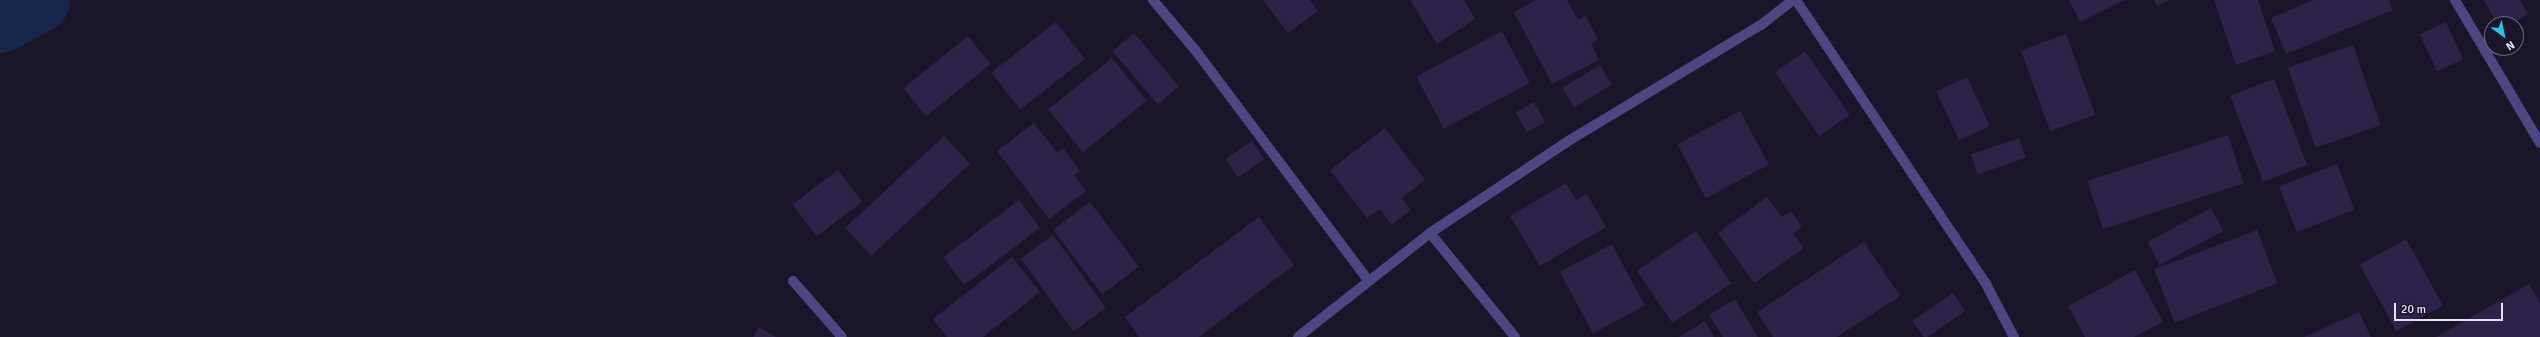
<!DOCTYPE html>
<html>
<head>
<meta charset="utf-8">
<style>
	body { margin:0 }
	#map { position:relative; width:2540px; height:337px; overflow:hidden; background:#1a1529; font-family:Signika,sans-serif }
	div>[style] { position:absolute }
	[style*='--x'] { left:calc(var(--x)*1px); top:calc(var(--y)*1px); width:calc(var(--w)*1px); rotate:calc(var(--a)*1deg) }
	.river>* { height:65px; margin:-32.5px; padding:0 32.5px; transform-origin:32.5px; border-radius:32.5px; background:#17274b }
	.building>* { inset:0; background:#2d2348; transform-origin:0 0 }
	.minor>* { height:10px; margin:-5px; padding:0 5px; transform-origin:5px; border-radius:5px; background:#4c4682 }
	span { translate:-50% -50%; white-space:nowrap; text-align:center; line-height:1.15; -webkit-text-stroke:3px #1a1529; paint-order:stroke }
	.north { position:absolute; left:2484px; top:16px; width:40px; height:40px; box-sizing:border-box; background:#1a1529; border:1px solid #6b677d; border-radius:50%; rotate:147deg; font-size:11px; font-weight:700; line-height:16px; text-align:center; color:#e5e1fb }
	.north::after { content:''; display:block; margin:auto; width:14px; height:18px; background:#26c3e2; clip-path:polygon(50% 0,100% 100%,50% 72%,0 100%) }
	.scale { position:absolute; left:2394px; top:303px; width:109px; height:18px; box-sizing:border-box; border:2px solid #e5e1fb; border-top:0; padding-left:5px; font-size:12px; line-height:14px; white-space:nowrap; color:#e5e1fb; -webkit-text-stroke:3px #1a1529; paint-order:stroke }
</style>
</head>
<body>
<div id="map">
	<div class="river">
		<i style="--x:0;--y:20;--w:42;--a:-28.4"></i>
	</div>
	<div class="building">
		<i style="clip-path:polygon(1263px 0,1310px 0,1318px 11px,1288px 33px)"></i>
		<i style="clip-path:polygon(1410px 0,1464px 0,1475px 19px,1437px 44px)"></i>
		<i style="clip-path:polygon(1536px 0,1567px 0,1578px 20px,1586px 16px,1598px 39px,1591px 44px,1599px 60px,1552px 84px,1514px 12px)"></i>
		<i style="clip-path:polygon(2069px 0,2125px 0,2080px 22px)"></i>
		<i style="clip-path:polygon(2154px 0,2170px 0,2157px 6px)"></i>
		<i style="clip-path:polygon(2214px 0,2258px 0,2275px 51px,2236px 65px)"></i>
		<i style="clip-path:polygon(2313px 0,2389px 0,2393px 10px,2286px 54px,2271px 18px)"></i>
		<i style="clip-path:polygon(2484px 0,2520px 0,2528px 14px,2512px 24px,2497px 24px)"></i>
		<i style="left:1056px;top:22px;width:47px;height:82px;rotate:52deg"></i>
		<i style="left:2446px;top:22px;width:41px;height:29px;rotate:65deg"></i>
		<i style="left:1502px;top:31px;width:59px;height:97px;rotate:62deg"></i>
		<i style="left:1134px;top:33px;width:70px;height:28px;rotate:50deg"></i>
		<i style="left:2066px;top:34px;width:86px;height:48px;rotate:70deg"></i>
		<i style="left:968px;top:36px;width:36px;height:83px;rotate:51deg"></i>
		<i style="left:2353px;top:45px;width:85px;height:69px;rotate:71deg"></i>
		<i style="left:1805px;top:51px;width:78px;height:37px;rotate:55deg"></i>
		<i style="left:1112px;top:58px;width:55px;height:82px;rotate:51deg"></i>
		<i style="left:1600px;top:65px;width:23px;height:44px;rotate:59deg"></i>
		<i style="left:1967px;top:77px;width:54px;height:34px;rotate:65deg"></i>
		<i style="left:2274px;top:79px;width:92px;height:47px;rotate:69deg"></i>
		<i style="left:1534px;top:102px;width:23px;height:21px;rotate:61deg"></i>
		<i style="left:1740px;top:111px;width:61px;height:71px;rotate:62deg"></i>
		<i style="clip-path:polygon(1034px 123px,1057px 153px,1063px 148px,1080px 171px,1074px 175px,1086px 191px,1049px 219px,997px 151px)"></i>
		<i style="clip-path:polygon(1385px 128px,1425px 180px,1402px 198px,1411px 210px,1391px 225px,1380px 209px,1367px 218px,1330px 170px)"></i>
		<i style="left:2228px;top:135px;width:51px;height:148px;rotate:72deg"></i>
		<i style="left:944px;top:136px;width:38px;height:135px;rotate:47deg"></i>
		<i style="left:2019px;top:138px;width:21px;height:51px;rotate:71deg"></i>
		<i style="left:1252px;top:141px;width:22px;height:32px;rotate:56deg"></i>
		<i style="left:2337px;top:164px;width:49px;height:62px;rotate:69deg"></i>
		<i style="left:838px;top:170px;width:40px;height:57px;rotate:53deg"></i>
		<i style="clip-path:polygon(1566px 183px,1576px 200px,1587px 194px,1606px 227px,1540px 266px,1510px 216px)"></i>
		<i style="clip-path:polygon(1767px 197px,1782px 217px,1791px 211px,1802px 227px,1793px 234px,1804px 248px,1754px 283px,1718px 233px)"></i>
		<i style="left:1019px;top:200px;width:35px;height:95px;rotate:53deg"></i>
		<i style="left:1090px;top:202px;width:81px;height:46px;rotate:53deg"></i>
		<i style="left:2211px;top:208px;width:26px;height:72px;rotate:62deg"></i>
		<i style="clip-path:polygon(1259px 217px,1294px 265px,1199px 337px,1139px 337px,1125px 317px)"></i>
		<i style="left:2257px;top:230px;width:57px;height:110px;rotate:69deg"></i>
		<i style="left:1696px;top:231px;width:63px;height:71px;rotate:56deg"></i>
		<i style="left:1053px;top:235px;width:90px;height:40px;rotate:54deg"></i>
		<i style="left:2406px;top:239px;width:76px;height:53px;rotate:61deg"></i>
		<i style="clip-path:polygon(1864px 242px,1900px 296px,1837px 337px,1773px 337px,1757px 312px)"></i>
		<i style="left:1612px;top:244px;width:70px;height:59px;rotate:62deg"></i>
		<i style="clip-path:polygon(1012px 257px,1040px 292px,983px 337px,947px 337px,933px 319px)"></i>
		<i style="clip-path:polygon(2135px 270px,2163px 322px,2134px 337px,2085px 337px,2068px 306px)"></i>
		<i style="clip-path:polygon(2529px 284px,2540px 303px,2540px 337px,2436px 337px)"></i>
		<i style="left:1953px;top:293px;width:22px;height:49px;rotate:56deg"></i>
		<i style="clip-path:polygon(1735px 299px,1758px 337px,1723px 337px,1709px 315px)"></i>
		<i style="clip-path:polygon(2359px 312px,2371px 337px,2304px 337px)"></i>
		<i style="clip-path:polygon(1705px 321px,1714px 337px,1679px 337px)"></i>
		<i style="clip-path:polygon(759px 327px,776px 337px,753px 337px)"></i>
	</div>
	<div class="minor">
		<i style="--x:1153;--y:0;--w:67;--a:49.9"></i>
		<i style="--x:1196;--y:51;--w:286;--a:53.1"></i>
		<i style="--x:1796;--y:0;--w:342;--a:56.2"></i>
		<i style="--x:1986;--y:284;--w:60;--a:62.2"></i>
		<i style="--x:2455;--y:0;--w:166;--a:59.3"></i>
		<i style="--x:1430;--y:233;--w:134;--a:50.7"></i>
		<i style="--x:793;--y:281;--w:74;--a:48.8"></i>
		<i style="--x:1298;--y:337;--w:168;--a:-38.2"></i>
		<i style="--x:1430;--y:233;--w:168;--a:-33.6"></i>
		<i style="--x:1570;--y:140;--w:223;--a:-31.1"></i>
		<i style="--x:1761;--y:25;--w:41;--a:-38"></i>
	</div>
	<div class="north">N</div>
	<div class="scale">20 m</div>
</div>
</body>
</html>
